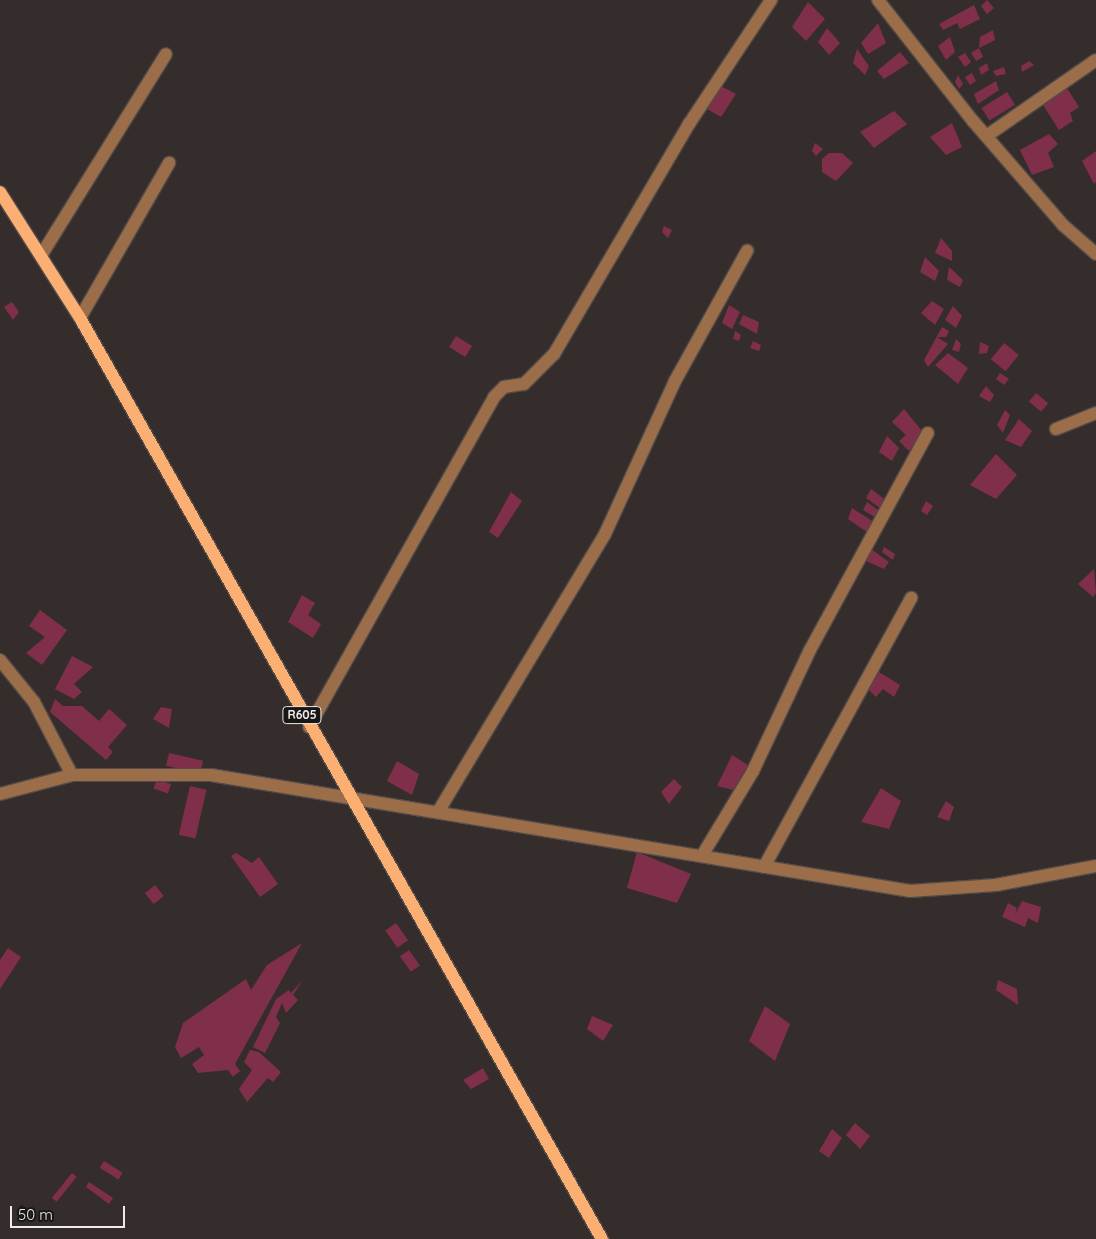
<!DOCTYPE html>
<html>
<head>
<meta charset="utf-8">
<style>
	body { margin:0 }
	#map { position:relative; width:1096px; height:1239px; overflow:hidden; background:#342d2c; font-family:Quicksand,sans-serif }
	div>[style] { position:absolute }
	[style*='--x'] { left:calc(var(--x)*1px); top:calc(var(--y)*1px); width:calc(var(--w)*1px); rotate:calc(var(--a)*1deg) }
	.building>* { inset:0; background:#7f2f4a; transform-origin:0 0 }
	.roads { filter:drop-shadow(1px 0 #524b4a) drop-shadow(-1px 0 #524b4a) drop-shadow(0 1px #524b4a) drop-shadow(0 -1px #524b4a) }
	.minor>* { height:12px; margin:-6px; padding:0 6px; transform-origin:6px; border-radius:6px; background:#9b6d48 }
	.major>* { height:12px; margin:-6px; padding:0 6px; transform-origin:6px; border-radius:6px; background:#fbaf72 }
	span { translate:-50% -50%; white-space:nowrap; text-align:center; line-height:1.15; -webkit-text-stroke:4.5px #191616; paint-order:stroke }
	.shield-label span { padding:1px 4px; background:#191616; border:1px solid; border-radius:4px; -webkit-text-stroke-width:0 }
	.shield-label { font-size:12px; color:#efebea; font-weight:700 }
	.scale { position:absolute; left:10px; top:1206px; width:115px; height:22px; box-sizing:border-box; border:2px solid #efebea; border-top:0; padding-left:6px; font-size:15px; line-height:18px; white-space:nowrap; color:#efebea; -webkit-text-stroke:4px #191616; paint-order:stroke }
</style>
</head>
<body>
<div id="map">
	<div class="building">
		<i style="clip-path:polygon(987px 0,994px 8px,987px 14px,981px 6px)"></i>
		<i style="clip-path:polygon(808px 2px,825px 19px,806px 41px,792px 27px)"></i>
		<i style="clip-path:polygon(974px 5px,980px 19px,960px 29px,957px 23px,943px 30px,939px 24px)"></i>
		<i style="clip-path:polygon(878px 23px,886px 43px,868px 54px,861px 43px)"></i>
		<i style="clip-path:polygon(827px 28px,840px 43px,829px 55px,818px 42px)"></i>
		<i style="clip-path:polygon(993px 30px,995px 40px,979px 48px,980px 37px)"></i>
		<i style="clip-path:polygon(950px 37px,955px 52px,946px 60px,938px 46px)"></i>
		<i style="clip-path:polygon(979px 48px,983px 57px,976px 61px,971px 53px)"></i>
		<i style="clip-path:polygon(857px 49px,869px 66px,865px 75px,853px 63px)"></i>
		<i style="clip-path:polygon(900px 52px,909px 63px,884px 79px,877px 71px)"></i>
		<i style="clip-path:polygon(965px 53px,971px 62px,965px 67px,958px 57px)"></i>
		<i style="clip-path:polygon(1029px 61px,1034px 65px,1022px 72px,1021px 66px)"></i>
		<i style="clip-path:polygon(987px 63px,989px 70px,981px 75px,979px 68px)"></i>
		<i style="clip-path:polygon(1004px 67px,1006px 74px,996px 76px,993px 71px)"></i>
		<i style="clip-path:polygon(972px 73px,976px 81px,970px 85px,965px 77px)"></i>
		<i style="clip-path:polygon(958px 75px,963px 84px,959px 89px,955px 82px)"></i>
		<i style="clip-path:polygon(996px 81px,999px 90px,978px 104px,974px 94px)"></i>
		<i style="clip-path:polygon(719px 85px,736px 94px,721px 117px,707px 109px)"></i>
		<i style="clip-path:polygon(1065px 85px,1079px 107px,1070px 113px,1073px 121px,1059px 130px,1043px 105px)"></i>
		<i style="left:1007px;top:92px;width:15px;height:30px;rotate:58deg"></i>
		<i style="clip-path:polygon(894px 111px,907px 124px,874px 148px,860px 132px)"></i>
		<i style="clip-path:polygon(952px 123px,962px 147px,946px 155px,930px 137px)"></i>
		<i style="clip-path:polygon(1049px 134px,1058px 144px,1048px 153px,1054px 167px,1032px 175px,1020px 150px)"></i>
		<i style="clip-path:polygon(815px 143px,823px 149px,816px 156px,812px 151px)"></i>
		<i style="clip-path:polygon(1096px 151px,1096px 182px,1094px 184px,1082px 161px)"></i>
		<i style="clip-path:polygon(829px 153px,842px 153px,853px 163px,836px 181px,822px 172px,822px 159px)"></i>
		<i style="clip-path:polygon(664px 226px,672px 230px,668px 238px,662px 232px)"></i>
		<i style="clip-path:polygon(941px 238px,952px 251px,952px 261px,935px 253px)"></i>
		<i style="clip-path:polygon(925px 257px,939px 271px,935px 281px,920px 272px)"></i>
		<i style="clip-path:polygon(949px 267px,963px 280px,960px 287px,947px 280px)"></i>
		<i style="clip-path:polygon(932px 301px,944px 309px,935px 325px,921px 313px)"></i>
		<i style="clip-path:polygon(12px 302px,19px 312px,13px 320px,4px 307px)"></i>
		<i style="clip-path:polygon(729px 305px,740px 312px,732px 329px,722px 323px)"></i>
		<i style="clip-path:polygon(953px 306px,962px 316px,956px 328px,945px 320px)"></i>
		<i style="clip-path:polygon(743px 315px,759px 322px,757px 334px,739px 324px)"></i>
		<i style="clip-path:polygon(942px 327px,949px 331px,946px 337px,937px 337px,948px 344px,928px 367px,924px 360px)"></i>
		<i style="clip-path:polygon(735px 331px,741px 335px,739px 341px,733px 339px)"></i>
		<i style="left:456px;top:336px;width:19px;height:13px;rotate:32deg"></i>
		<i style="clip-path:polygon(956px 339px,961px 344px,959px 352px,952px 350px)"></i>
		<i style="clip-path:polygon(753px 341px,761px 345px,759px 351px,750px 348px)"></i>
		<i style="clip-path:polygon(980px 342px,989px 346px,987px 353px,979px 354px)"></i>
		<i style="left:1004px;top:343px;width:19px;height:21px;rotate:39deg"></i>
		<i style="clip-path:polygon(948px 353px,968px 368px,958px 384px,935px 365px)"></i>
		<i style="clip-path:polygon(1000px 373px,1009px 379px,1004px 385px,996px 379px)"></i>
		<i style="clip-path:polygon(986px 386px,994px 395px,990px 402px,979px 396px)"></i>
		<i style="left:1036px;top:393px;width:16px;height:11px;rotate:40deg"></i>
		<i style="clip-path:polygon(904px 409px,923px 432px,909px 451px,899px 441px,906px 435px,892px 422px)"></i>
		<i style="clip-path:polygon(1005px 410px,1010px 415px,1003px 433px,997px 425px)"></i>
		<i style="clip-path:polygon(1019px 419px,1032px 431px,1021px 447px,1005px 440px)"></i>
		<i style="clip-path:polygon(887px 436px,899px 448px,892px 461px,879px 452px)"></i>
		<i style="clip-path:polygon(996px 454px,1017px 475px,996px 499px,970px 485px)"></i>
		<i style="clip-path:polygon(871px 489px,887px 501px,883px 510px,866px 498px)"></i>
		<i style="clip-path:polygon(511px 492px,522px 501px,498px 538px,489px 532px)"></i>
		<i style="clip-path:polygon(926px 501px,933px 506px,927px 515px,921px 511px)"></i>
		<i style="clip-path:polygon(867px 502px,882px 513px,878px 519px,863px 510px)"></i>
		<i style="clip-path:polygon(852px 508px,874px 522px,867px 532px,848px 519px)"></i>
		<i style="clip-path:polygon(884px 547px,895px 554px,893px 560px,882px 552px)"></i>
		<i style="clip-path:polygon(871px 549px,889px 562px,884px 569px,866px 561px)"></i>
		<i style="clip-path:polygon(1094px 569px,1096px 593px,1093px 597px,1078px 584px)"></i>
		<i style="clip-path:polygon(302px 595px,315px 603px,308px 615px,321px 624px,313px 638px,288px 622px)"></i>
		<i style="clip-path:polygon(40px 610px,67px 630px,42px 665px,26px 653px,45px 637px,29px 626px)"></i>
		<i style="clip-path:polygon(72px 656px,93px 667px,74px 684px,82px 692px,74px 699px,55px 689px)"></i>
		<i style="clip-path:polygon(879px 672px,900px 685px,894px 697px,883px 689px,876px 697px,867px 688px)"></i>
		<i style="clip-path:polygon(55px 699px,63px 706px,82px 706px,99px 721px,109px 709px,127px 725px,108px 747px,113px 752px,106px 760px,50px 712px)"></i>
		<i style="clip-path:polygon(161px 707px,172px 709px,169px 728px,153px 719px)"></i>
		<i style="left:169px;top:753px;width:35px;height:13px;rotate:13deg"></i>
		<i style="clip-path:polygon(732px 755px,748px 765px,733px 790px,717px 786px)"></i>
		<i style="clip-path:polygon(397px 761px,419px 774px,412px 795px,387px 781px)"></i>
		<i style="left:157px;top:779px;width:15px;height:10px;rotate:20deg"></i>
		<i style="clip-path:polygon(674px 779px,682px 787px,669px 804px,661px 792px)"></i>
		<i style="left:190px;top:786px;width:17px;height:50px;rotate:13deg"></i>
		<i style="clip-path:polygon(881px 788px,901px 801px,889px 829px,861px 822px)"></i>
		<i style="clip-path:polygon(946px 801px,954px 807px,949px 821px,937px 817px)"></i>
		<i style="clip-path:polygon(637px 852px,691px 874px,677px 903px,627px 888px)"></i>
		<i style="clip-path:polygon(236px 853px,252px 863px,259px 857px,278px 884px,260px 897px,231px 856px)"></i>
		<i style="left:155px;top:885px;width:14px;height:13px;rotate:51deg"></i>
		<i style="clip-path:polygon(1022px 901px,1041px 907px,1038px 923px,1028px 918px,1025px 927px,1002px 917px,1008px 903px,1017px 908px,1015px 914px)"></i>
		<i style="left:396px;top:923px;width:21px;height:13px;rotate:55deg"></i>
		<i style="clip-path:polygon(302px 943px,235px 1064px,240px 1071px,233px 1077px,228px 1070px,198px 1073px,192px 1064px,204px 1055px,199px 1047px,181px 1058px,175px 1047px,183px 1023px,246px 979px,251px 990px,267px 965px)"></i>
		<i style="clip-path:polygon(8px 948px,21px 957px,0 989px,0 960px)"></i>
		<i style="left:409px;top:950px;width:19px;height:11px;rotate:55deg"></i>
		<i style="clip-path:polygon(303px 980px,293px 995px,298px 1000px,286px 1013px,282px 1003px,276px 1017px,280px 1023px,265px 1053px,253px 1047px,276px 999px,289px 990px,291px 993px)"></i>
		<i style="clip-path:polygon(998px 980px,1017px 989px,1018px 1005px,996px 990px)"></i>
		<i style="clip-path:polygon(765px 1006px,790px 1024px,775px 1061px,749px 1041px)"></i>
		<i style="clip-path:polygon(592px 1016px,613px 1025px,603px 1041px,587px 1029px)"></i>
		<i style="clip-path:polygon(250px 1050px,259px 1052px,281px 1072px,273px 1082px,268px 1078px,247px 1102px,239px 1089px,252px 1070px,244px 1062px)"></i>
		<i style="clip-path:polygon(483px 1068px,489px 1079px,471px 1089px,463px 1080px)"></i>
		<i style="clip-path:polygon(855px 1123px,870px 1136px,860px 1149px,846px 1135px)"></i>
		<i style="clip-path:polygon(832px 1129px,842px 1138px,829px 1158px,819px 1151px)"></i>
		<i style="left:104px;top:1161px;width:22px;height:8px;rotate:32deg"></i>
		<i style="left:72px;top:1173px;width:6px;height:32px;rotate:39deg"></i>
		<i style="clip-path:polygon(89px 1182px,113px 1198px,109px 1204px,86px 1187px)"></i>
	</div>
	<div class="roads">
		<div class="minor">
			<i style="--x:878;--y:0;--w:154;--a:51.9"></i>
			<i style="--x:973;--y:121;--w:138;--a:49.1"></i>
			<i style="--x:1063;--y:225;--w:44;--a:41.3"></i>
			<i style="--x:988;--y:135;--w:131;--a:-34.8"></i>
			<i style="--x:42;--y:254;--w:235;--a:-58.2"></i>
			<i style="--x:80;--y:318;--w:179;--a:-60.1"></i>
			<i style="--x:1056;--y:429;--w:43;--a:-21.8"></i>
			<i style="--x:0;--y:660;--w:54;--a:51"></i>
			<i style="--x:34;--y:702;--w:82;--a:62.5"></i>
			<i style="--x:309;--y:727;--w:378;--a:-60.7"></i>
			<i style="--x:494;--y:397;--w:14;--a:-45"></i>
			<i style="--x:504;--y:387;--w:20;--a:-9"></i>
			<i style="--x:524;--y:384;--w:42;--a:-45"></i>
			<i style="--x:554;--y:354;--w:267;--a:-59.6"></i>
			<i style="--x:689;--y:124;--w:149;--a:-56.5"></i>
			<i style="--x:0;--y:794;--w:74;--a:-14.8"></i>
			<i style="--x:72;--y:775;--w:139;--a:0"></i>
			<i style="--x:211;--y:775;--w:709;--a:9.42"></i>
			<i style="--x:910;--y:891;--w:86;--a:-4"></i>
			<i style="--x:996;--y:885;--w:102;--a:-10.8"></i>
			<i style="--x:438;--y:812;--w:324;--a:-59"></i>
			<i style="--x:605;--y:534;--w:168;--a:-65.4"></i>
			<i style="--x:675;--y:381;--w:149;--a:-61"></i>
			<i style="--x:703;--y:854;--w:97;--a:-58.9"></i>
			<i style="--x:753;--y:771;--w:134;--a:-64.8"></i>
			<i style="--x:810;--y:650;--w:247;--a:-61.5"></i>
			<i style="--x:764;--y:867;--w:307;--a:-61.3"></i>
		</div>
		<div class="major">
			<i style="--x:0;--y:192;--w:149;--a:57.6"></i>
			<i style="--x:80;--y:318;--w:1059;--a:60.46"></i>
		</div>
	</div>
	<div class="shield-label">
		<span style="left:302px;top:715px">R605</span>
	</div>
	<div class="scale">50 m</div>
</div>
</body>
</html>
